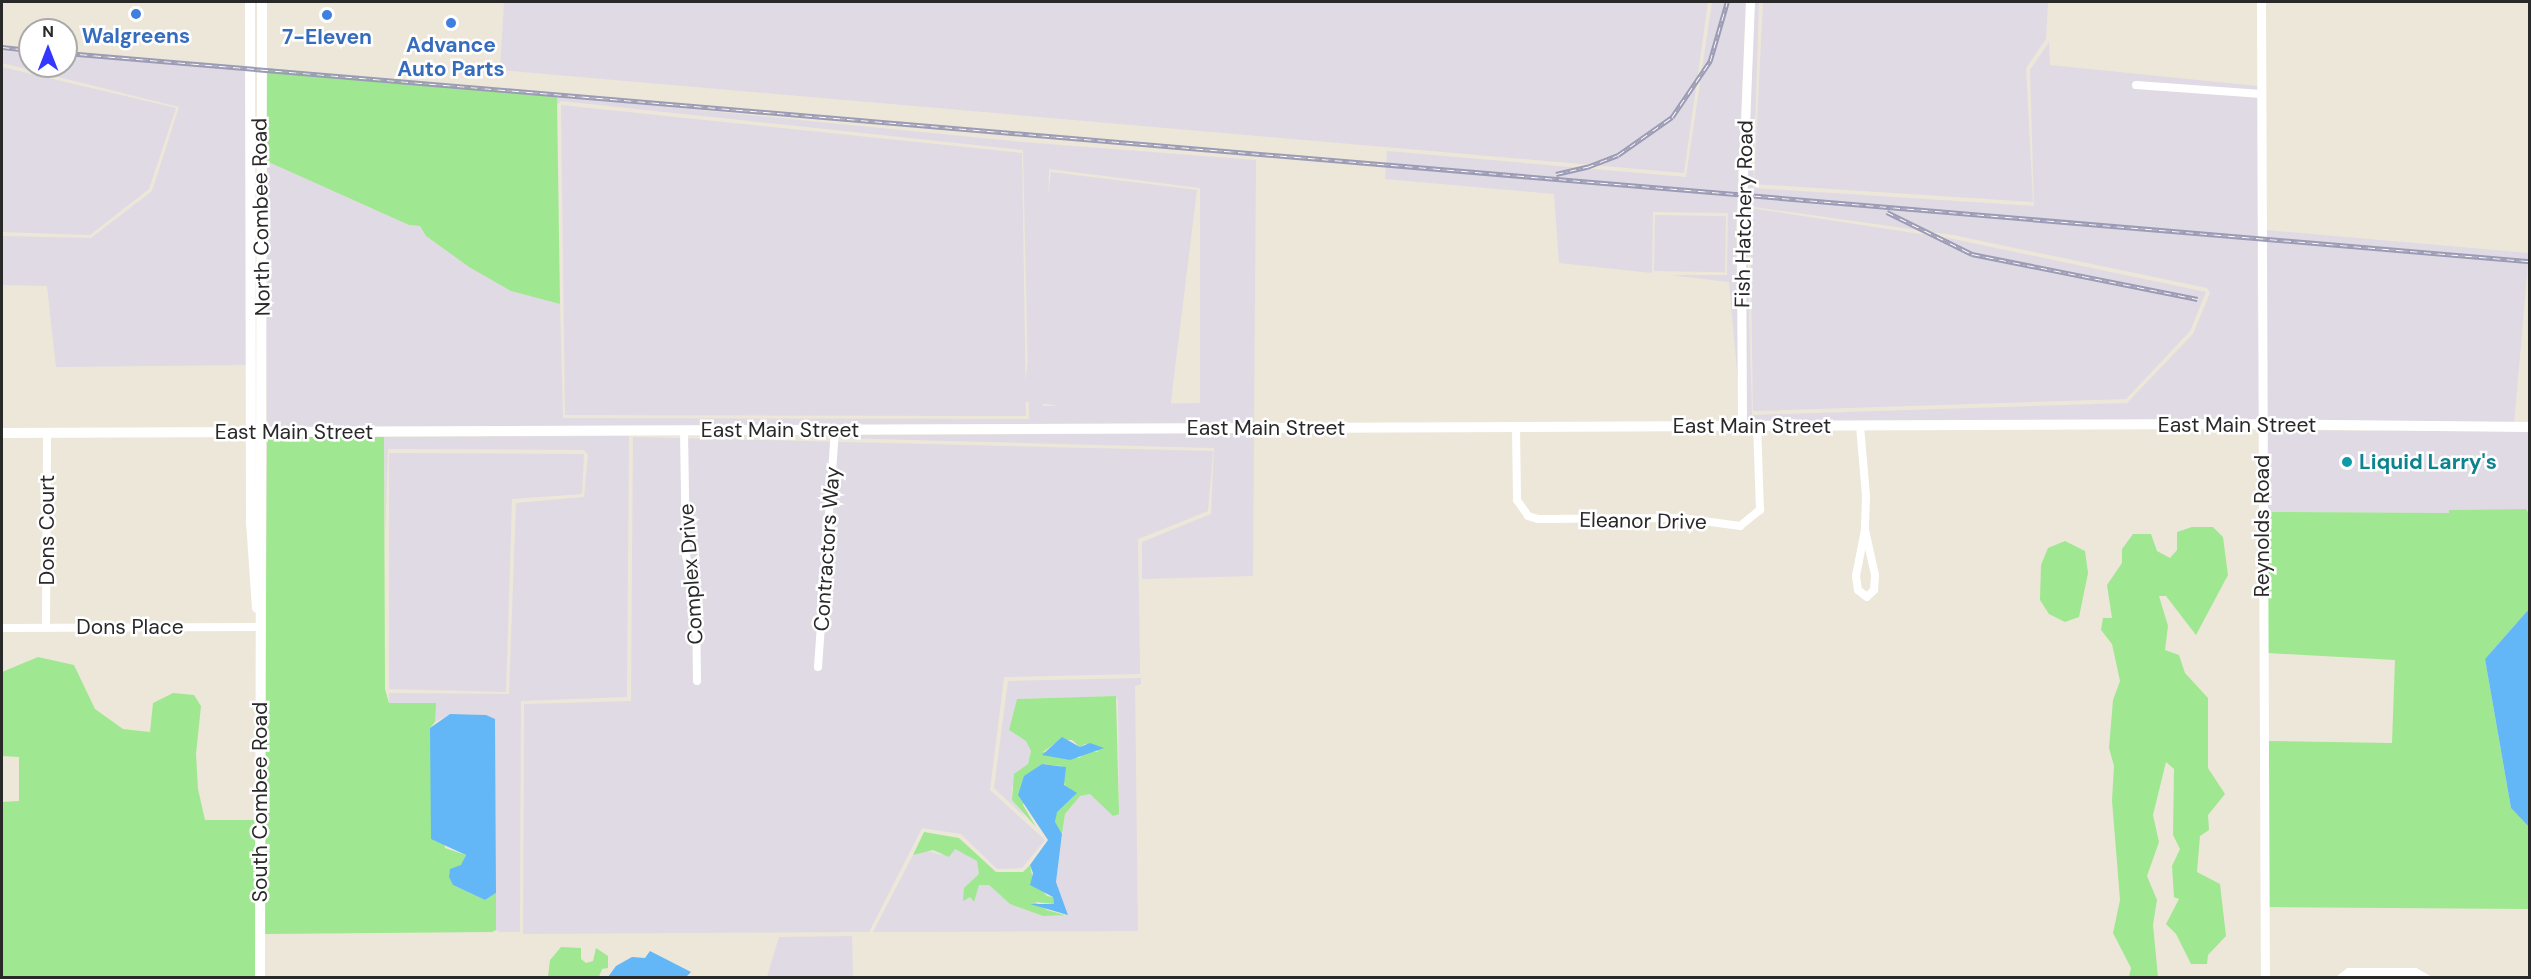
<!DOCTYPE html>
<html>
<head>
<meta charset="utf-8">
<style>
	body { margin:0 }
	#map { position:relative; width:2531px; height:979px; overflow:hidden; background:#ece7d9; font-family:"DM Sans",sans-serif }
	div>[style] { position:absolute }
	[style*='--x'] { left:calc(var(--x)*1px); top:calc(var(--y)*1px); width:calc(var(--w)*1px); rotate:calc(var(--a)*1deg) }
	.industrial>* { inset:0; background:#dfdae4; transform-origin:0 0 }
	.green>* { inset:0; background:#a0e791 }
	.water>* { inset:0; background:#63b7f7 }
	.minor>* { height:8px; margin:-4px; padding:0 4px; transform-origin:4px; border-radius:4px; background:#fff }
	.tertiary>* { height:9px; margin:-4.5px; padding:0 4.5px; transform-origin:4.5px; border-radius:4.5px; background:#fff }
	.secondary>* { height:10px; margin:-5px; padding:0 5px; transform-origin:5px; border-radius:5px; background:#fff }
	.rail>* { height:4.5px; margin-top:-2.25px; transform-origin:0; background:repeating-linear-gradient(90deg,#fff 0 7px,#9c9bb5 0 14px); box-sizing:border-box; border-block:2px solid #9c9bb5 }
	.dots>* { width:16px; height:16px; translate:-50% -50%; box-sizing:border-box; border:3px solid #fff; border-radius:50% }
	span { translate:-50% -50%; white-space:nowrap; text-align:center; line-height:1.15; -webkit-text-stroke:5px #fff; paint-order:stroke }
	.shop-label { font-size:21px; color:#366cbe; font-weight:700 }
	.street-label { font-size:21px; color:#292929 }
	.culture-label { font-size:21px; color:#0d838f; font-weight:700 }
	.left { translate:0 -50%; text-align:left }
	.frame { position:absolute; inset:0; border:3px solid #292929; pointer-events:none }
	.north { position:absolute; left:18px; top:18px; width:60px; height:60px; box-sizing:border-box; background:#fff; border:2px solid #a9a9a9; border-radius:50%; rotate:0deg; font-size:16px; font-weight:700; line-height:24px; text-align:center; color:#292929 }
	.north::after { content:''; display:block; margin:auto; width:21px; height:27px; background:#3337ff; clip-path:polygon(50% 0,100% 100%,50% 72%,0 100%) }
</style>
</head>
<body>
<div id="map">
	<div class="industrial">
		<i style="clip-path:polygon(504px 2px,1708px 2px,1684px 173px,500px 70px)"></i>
		<i style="clip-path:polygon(1712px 2px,1746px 2px,1736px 225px,1738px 382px,1729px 282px,1670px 275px,1727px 275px,1728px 213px,1653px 212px,1652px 273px,1559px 263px,1554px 194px,1385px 179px,1387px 151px,1686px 177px)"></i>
		<i style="clip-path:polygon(1754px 2px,1759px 2px,1753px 188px,2034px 206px,2030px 70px,2049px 42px,2050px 65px,2257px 86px,2258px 420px,1746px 421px,1746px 213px,1752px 415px,2127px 403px,2193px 334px,2210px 293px,2207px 288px,1953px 235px,1747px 206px)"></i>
		<i style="clip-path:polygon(1763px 2px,2048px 2px,2046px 39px,2026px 68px,2033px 202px,1754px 184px)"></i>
		<i style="clip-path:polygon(2px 51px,30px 53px,30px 66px,66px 66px,66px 55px,245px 66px,247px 365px,56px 367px,47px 286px,2px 285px,2px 236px,91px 238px,152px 191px,179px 107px,2px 63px)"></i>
		<i style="clip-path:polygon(2px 67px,176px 108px,149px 189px,90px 235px,2px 232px)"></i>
		<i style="clip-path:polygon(evenodd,557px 96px,1022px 142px,1256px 160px,1254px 423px,267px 427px,264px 160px,409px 225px,420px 226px,426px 236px,469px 267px,511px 291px,560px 304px,563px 418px,1029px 419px,1023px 150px,561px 101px,557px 105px,557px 96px,1049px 169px,1200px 188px,1200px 403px,1043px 406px,1049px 169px)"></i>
		<i style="clip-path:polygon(561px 105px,1022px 153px,1026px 416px,565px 415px)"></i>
		<i style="left:1051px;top:172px;width:147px;height:231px;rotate:7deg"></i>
		<i style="clip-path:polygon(1750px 208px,1953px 239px,2206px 292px,2190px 331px,2126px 399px,1753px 411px)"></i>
		<i style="left:1655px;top:215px;width:71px;height:56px;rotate:1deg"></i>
		<i style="left:2266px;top:230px;width:264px;height:190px;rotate:5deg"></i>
		<i style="clip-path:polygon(2266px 430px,2529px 432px,2529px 514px,2526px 509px,2449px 510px,2449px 513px,2266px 512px)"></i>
		<i style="clip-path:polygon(1254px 433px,1253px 576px,1142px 579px,1142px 542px,1211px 514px,1214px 448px,839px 438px,839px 435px)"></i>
		<i style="clip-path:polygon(629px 436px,627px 697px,521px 701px,520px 932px,500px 932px,496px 930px,495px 719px,486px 715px,450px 714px,435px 722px,435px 703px,389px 703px,389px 693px,509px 694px,516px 503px,584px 497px,588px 455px,584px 450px,388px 449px,385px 538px,384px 437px)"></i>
		<i style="clip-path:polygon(633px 437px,1213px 451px,1208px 511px,1138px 539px,1140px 674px,1004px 677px,990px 790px,1045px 840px,1022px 868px,997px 869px,961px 834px,922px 828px,869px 932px,523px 934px,524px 704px,631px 701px)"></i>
		<i style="clip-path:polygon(389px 453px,584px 454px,582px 494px,512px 499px,506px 692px,389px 689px)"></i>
		<i style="clip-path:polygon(1141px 678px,1141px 684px,1135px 686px,1138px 931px,873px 932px,913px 855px,924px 850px,941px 855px,955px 849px,977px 861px,979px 874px,970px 897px,973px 901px,979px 885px,989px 885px,1010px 904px,1043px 916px,1068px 914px,1056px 882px,1065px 814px,1080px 796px,1090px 794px,1113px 815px,1119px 803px,1118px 701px,1116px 696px,1017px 699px,1009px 730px,1026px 741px,1031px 751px,1028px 764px,1012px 787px,1012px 799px,1026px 818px,994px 788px,1008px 681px)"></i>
		<i style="clip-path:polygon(852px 936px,853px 977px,767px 977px,779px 937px)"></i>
	</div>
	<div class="green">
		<i style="clip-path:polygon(265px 68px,557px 96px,560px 304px,511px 291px,469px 267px,426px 236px,420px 226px,409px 225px,264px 160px)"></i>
		<i style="clip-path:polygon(267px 437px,384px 437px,385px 689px,389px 703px,436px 703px,435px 722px,430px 728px,445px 848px,466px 855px,453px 885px,485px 900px,496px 893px,496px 930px,492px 932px,264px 934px)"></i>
		<i style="clip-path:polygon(2526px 509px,2529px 514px,2529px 609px,2485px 659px,2511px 808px,2529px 827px,2529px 909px,2268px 907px,2267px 741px,2392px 743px,2395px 660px,2267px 653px,2266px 512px,2449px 513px,2449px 510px)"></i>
		<i style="clip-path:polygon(2192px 527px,2213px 527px,2223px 537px,2228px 575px,2196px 635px,2166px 596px,2159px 596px,2168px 626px,2165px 650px,2179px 655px,2185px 673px,2208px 698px,2208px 768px,2225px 794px,2208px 815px,2209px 830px,2200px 836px,2197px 872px,2220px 884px,2226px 936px,2208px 955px,2207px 964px,2191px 964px,2176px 934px,2166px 924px,2179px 899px,2174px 897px,2172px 866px,2180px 849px,2173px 835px,2174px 769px,2166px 762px,2153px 815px,2159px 842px,2147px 876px,2157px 900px,2153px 925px,2158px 977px,2129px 977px,2131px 968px,2113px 933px,2120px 900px,2112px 800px,2114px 766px,2109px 748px,2113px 700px,2120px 681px,2112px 644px,2101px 630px,2103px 618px,2112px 618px,2107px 585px,2122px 563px,2122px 549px,2133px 534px,2151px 534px,2157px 551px,2170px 558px,2177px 550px,2177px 532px)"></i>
		<i style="clip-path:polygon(2065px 541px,2085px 551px,2088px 573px,2079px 617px,2065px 622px,2049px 614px,2040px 600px,2041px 565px,2048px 548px)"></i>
		<i style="clip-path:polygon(38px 657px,74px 665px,95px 709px,123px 729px,150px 732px,153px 703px,173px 693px,194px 695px,201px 706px,196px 754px,198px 789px,205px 820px,255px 820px,256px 977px,2px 977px,2px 802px,19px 801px,19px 757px,2px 756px,2px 672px)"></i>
		<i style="clip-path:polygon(evenodd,1116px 696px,1119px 814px,1113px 816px,1090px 794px,1080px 796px,1065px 814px,1062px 834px,1055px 823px,1056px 812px,1076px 793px,1065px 788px,1062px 766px,1042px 764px,1035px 769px,1023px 805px,1036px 827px,1012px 800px,1014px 774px,1028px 764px,1031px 751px,1026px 741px,1009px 730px,1017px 699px,1116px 696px,1060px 740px,1072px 740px,1080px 747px,1085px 744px,1099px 752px,1089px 751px,1079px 758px,1043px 752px,1060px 740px)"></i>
		<i style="clip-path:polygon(924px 832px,959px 838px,996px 872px,1023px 872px,1030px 865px,1033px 880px,1047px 896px,1053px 897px,1054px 904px,1035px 902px,1047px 910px,1065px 915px,1043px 916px,1010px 904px,989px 885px,979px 885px,974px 902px,970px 897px,963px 901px,964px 888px,979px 874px,977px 861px,955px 849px,949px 857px,933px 850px,913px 855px)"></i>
		<i style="clip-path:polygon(561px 947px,581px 948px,581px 959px,586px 963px,593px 961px,596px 948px,608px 956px,608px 968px,602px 969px,599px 977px,548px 977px,550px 960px)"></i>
	</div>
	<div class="water">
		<i style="clip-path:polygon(2529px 609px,2529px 827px,2511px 808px,2485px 659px)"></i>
		<i style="clip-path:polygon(450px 714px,486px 715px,495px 719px,496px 893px,485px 900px,453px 885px,449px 877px,450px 869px,461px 865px,466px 855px,431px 839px,430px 728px)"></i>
		<i style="clip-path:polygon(1062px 737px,1080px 747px,1090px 743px,1104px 748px,1070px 760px,1042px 755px)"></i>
		<i style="clip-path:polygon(1042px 764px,1066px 767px,1064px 785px,1077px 793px,1057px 812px,1055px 822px,1062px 834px,1056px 882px,1068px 915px,1030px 904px,1054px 904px,1053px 897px,1030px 885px,1033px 873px,1030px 865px,1048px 840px,1018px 795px,1024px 776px)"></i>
		<i style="clip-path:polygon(650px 951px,691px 972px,686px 977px,608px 977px,616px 966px,632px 957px,645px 958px)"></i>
	</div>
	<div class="minor">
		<i style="--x:2136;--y:85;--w:126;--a:4.1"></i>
		<i style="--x:1860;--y:426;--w:70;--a:85.1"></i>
		<i style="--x:1866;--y:496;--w:34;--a:92"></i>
		<i style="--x:1865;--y:530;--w:47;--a:101.1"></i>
		<i style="--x:1856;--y:576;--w:14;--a:82"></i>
		<i style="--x:1858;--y:590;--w:11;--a:38"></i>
		<i style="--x:1867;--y:597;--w:10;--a:-45"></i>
		<i style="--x:1874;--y:590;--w:15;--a:-86"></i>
		<i style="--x:1875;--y:575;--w:46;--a:-102.5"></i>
		<i style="--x:1516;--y:427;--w:73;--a:89.2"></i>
		<i style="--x:1517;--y:500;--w:19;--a:55"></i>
		<i style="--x:1528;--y:516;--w:10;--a:17"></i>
		<i style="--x:1538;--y:519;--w:143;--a:-0.4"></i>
		<i style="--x:1681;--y:518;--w:60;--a:7.7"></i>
		<i style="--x:1740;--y:526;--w:26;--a:-39"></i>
		<i style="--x:1760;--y:510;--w:84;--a:-92"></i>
		<i style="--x:684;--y:431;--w:124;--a:89.1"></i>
		<i style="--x:686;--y:555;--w:55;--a:79.5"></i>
		<i style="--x:696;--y:609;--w:72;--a:89.2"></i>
		<i style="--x:2;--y:628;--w:257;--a:-0.2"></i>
		<i style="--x:46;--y:628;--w:195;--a:-89.7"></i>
		<i style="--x:818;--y:667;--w:238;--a:-85.9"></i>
		<i style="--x:2341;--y:978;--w:10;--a:-37"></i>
		<i style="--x:2349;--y:972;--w:66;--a:0"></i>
		<i style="--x:2415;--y:972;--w:13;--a:29"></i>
	</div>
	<div class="tertiary">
		<i style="--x:2261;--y:2;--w:976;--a:89.77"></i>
		<i style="--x:1742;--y:426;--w:201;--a:-90.3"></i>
		<i style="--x:1741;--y:225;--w:223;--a:-87.7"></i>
	</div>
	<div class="secondary">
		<i style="--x:250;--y:2;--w:520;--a:89.89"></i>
		<i style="--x:251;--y:522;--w:86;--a:86"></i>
		<i style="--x:2;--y:433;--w:2231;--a:-0.23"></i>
		<i style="--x:2233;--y:424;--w:297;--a:0.6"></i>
		<i style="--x:260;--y:978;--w:976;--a:-89.88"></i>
	</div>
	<div class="rail">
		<i style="--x:2;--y:47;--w:28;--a:6"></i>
		<i style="--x:66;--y:53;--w:2473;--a:4.83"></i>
		<i style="--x:1556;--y:174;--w:32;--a:-13"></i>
		<i style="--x:1587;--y:167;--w:33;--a:-21"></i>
		<i style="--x:1618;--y:155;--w:66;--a:-35.1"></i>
		<i style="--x:1672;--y:117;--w:68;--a:-55.8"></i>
		<i style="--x:1710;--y:61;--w:61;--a:-73.9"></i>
		<i style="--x:1887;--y:212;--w:95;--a:26.3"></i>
		<i style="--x:1972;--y:254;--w:230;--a:11.3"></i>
	</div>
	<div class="dots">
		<i style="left:136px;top:14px;background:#3f7fe0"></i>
		<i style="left:327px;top:15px;background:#3f7fe0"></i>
		<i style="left:451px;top:23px;background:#3f7fe0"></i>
		<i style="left:2347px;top:462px;background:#0f9aa8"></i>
	</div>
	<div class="shop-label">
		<span style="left:136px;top:36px">Walgreens</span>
		<span style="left:327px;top:37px">7-Eleven</span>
		<span style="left:451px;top:57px">Advance<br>Auto Parts</span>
	</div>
	<div class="street-label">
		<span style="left:1744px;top:214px;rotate:-89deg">Fish Hatchery Road</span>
		<span style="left:261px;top:217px;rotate:-91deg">North Combee Road</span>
		<span style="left:2237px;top:425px">East Main Street</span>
		<span style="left:1752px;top:426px">East Main Street</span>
		<span style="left:1266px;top:428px">East Main Street</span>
		<span style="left:780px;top:430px">East Main Street</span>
		<span style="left:294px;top:432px">East Main Street</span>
		<span style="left:1643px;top:521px;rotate:1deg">Eleanor Drive</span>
		<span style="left:2262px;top:526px;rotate:-90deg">Reynolds Road</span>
		<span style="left:47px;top:530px;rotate:-90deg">Dons Court</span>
		<span style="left:827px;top:549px;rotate:-86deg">Contractors Way</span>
		<span style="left:691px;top:574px;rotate:-94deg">Complex Drive</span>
		<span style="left:130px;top:627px">Dons Place</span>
		<span style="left:260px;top:802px;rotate:-90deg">South Combee Road</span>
	</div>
	<div class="culture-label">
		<span class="left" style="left:2359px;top:462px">Liquid Larry's</span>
	</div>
	<div class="frame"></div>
	<div class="north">N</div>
</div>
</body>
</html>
